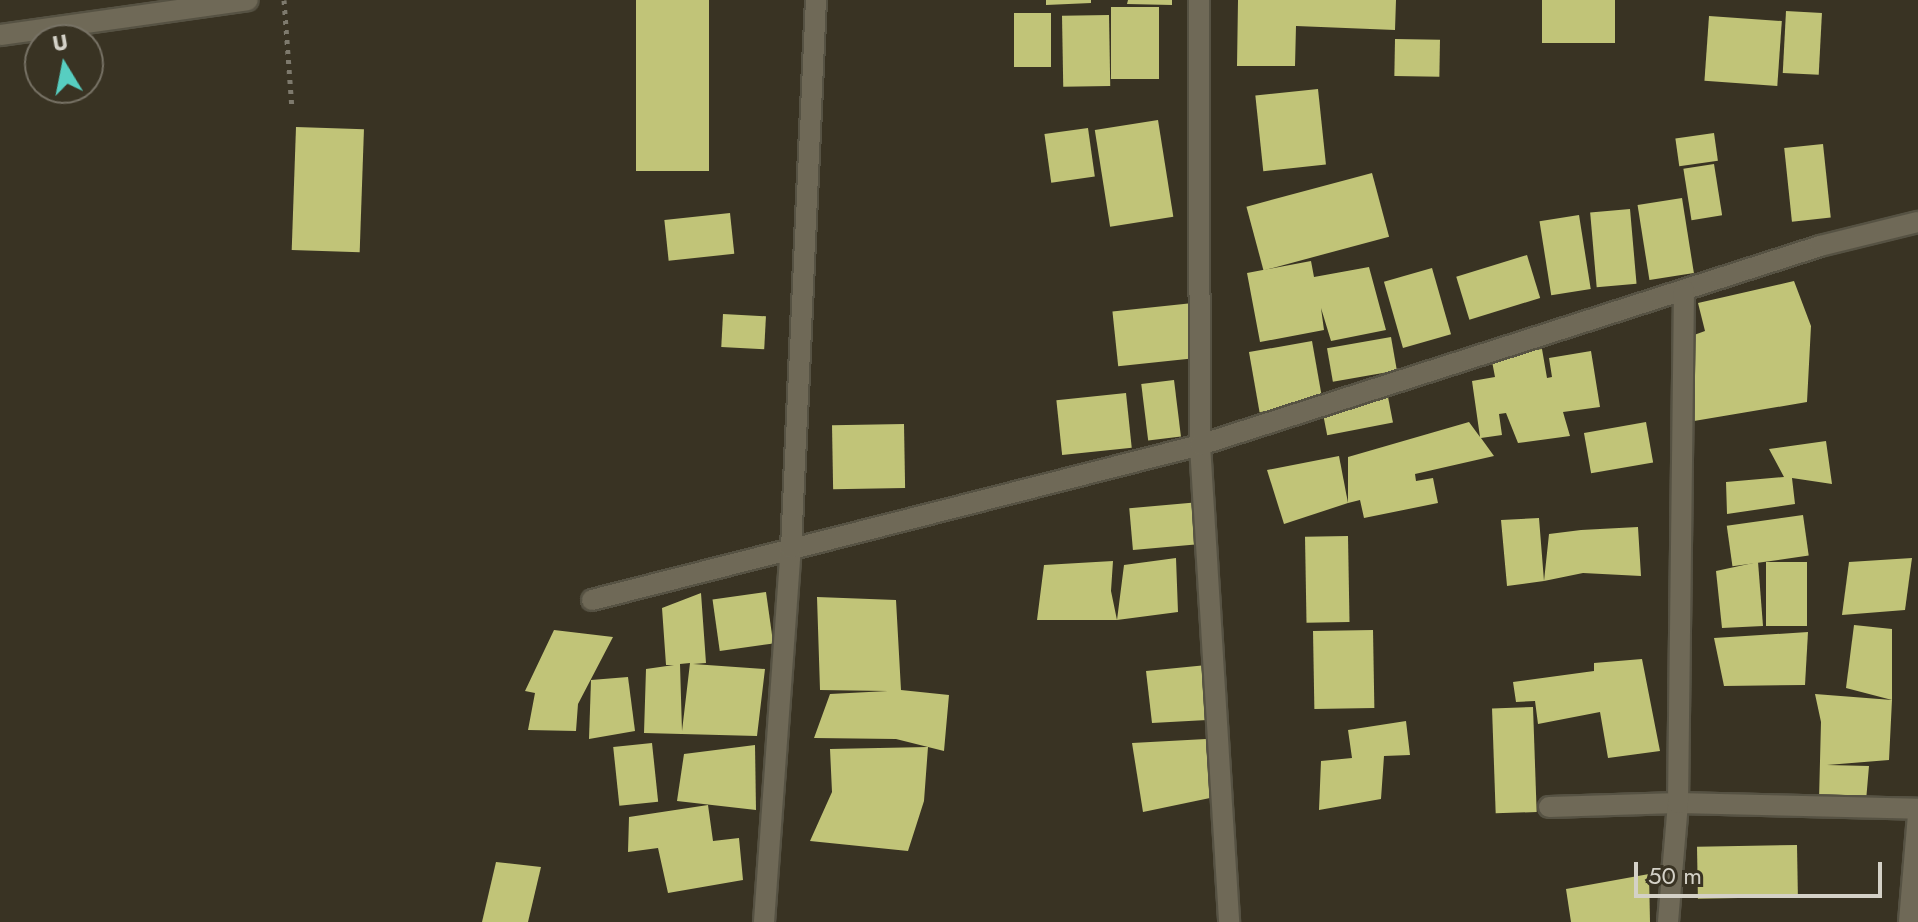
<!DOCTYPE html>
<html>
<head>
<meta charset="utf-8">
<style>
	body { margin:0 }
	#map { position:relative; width:1918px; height:922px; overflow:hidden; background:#393323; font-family:Jost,sans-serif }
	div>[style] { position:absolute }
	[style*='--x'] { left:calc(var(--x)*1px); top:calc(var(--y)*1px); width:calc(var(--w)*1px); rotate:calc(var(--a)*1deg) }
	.building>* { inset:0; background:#c1c478; transform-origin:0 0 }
	.path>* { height:5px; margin-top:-2.5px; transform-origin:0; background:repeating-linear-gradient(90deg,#7e7a6d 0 4px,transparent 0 10px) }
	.roads { filter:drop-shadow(2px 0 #565243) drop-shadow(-2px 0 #565243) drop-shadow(0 2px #565243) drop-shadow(0 -2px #565243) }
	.minor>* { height:20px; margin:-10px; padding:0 10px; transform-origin:10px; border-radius:10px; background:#6f6957 }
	span { translate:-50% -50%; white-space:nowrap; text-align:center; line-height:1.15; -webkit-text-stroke:8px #393323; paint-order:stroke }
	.north { position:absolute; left:24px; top:24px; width:80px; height:80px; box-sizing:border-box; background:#393323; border:2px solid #777265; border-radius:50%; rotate:350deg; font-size:22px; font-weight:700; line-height:32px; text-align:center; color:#d4d1c7 }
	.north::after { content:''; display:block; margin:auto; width:28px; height:36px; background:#57cec1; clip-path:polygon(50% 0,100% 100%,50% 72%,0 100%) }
	.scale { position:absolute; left:1634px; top:862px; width:248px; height:36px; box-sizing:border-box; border:4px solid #d4d1c7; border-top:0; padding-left:10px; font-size:24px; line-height:28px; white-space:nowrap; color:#d4d1c7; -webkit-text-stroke:6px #393323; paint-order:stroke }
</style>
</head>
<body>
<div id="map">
	<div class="building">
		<i style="left:636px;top:0;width:73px;height:171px"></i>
		<i style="clip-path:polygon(1046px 0,1091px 0,1091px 3px,1046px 5px)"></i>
		<i style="clip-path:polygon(1128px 0,1172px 0,1172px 5px,1127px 4px)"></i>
		<i style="clip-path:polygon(1238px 0,1396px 0,1395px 30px,1296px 26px,1295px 66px,1237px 66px)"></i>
		<i style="left:1542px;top:0;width:73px;height:43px"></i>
		<i style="left:1111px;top:7px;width:48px;height:72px"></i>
		<i style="left:1786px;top:11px;width:36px;height:62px;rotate:3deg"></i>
		<i style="left:1014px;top:13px;width:37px;height:54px"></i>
		<i style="left:1109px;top:15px;width:71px;height:47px;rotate:89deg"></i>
		<i style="left:1709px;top:16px;width:73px;height:65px;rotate:4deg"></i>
		<i style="left:1395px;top:39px;width:45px;height:37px;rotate:1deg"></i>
		<i style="left:1318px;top:89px;width:76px;height:63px;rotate:84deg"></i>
		<i style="left:1158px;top:120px;width:98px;height:64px;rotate:81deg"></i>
		<i style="left:296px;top:127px;width:68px;height:123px;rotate:2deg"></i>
		<i style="left:1088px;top:128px;width:49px;height:44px;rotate:82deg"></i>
		<i style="left:1714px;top:133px;width:28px;height:39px;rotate:82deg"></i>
		<i style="left:1823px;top:144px;width:74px;height:39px;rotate:84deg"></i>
		<i style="left:1714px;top:164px;width:52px;height:31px;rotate:81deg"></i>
		<i style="left:1372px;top:173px;width:66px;height:130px;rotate:75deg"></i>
		<i style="left:1682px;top:198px;width:76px;height:45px;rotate:81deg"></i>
		<i style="left:1630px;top:209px;width:75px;height:40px;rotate:85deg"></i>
		<i style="left:730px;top:213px;width:41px;height:66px;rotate:84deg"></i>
		<i style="left:1579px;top:215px;width:75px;height:40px;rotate:81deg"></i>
		<i style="left:1527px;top:255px;width:45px;height:74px;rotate:73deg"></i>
		<i style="clip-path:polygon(1311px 261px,1314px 277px,1369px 267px,1386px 330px,1331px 341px,1321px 308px,1324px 330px,1260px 342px,1247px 273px)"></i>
		<i style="left:1432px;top:268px;width:69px;height:50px;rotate:74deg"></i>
		<i style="clip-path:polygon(1794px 281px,1811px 326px,1807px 402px,1694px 421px,1694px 335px,1705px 331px,1698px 303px)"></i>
		<i style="left:1193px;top:303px;width:55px;height:81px;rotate:84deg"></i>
		<i style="left:723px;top:314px;width:43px;height:33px;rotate:3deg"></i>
		<i style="left:1391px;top:337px;width:34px;height:65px;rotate:80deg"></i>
		<i style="left:1312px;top:341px;width:61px;height:64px;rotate:80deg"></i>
		<i style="clip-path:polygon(1542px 349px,1547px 378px,1552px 377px,1549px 358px,1591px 351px,1600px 407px,1563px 412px,1570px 436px,1518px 443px,1506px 413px,1499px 414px,1502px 435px,1481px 438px,1494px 456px,1415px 474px,1416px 481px,1433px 478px,1438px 503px,1364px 518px,1360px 500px,1348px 503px,1348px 457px,1469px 422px,1480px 437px,1472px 381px,1495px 377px,1491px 356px)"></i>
		<i style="left:1174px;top:380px;width:57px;height:33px;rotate:83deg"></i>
		<i style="left:1126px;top:393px;width:55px;height:70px;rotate:84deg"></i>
		<i style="left:1388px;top:397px;width:26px;height:67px;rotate:79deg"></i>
		<i style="left:1646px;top:422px;width:41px;height:63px;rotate:80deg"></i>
		<i style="left:904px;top:424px;width:64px;height:72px;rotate:89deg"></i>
		<i style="clip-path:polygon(1826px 441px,1832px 484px,1792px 478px,1795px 504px,1727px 514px,1726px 482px,1784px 477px,1769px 449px)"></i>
		<i style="clip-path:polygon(1339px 456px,1348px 503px,1284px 524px,1267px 470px)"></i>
		<i style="left:1200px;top:502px;width:42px;height:71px;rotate:85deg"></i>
		<i style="left:1803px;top:515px;width:41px;height:77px;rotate:82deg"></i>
		<i style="clip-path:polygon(1539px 518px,1544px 581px,1549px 534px,1581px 530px,1638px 527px,1641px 576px,1583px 573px,1544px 581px,1507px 586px,1501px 520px)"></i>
		<i style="left:1348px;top:536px;width:86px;height:43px;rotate:89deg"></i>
		<i style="clip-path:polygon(1176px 558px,1178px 612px,1117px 620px,1037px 620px,1044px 565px,1113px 561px,1111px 591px,1117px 620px,1124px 565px)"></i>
		<i style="clip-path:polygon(1912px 558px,1905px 610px,1842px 615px,1849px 562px)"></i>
		<i style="clip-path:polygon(1758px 562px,1763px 626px,1722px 628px,1716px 571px)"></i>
		<i style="left:1766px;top:562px;width:41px;height:64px"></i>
		<i style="left:766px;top:592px;width:52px;height:54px;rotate:82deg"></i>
		<i style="clip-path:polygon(evenodd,701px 593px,706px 663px,693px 664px,765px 669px,757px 736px,644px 733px,646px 669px,674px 665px,666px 665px,662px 608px,701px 593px,690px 663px,682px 731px,680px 664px,690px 663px)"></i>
		<i style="clip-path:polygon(817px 597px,896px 600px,901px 690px,949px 695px,944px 751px,928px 747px,924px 801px,908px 851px,810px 841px,832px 792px,830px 749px,928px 747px,896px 739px,814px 738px,830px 694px,888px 691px,820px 690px)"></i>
		<i style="clip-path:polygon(1854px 625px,1892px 629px,1892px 700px,1846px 688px)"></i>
		<i style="clip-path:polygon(554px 630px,613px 637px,578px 704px,576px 731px,528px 730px,535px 693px,525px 691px)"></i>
		<i style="left:1373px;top:630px;width:78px;height:60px;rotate:89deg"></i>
		<i style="clip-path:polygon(1808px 632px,1805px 685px,1724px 686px,1714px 638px)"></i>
		<i style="clip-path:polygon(1642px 659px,1660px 751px,1608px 758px,1600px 712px,1538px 724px,1535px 701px,1516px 702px,1513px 682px,1594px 671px,1594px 663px)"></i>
		<i style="clip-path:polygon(1207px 665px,1207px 720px,1152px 723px,1146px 671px)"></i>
		<i style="clip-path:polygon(628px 677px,635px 731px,589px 739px,591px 680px)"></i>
		<i style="clip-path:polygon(1815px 694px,1892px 700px,1889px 760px,1827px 765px,1869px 766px,1866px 801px,1819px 800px,1821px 722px)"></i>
		<i style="left:1533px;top:707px;width:105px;height:41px;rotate:88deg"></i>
		<i style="clip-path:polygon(1406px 721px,1410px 755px,1384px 756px,1381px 799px,1319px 810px,1321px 761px,1352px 758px,1348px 730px)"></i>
		<i style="clip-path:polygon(1206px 739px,1210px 798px,1143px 812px,1132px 743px)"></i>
		<i style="left:652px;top:743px;width:59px;height:39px;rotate:84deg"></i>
		<i style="clip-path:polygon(755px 745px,756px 810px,677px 801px,684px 754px)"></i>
		<i style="clip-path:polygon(708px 805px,713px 841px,739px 838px,743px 880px,668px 893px,658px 848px,628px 852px,629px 817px)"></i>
		<i style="left:1797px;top:845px;width:52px;height:100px;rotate:89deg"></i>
		<i style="clip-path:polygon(496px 862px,541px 867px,528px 922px,482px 922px)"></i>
		<i style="clip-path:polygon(1649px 874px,1650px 922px,1571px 922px,1566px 889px)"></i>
	</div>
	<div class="path">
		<i style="--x:284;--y:0;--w:108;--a:85.8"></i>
	</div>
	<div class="roads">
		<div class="minor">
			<i style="--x:1199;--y:0;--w:445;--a:89.9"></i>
			<i style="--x:1200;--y:445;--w:478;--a:86.5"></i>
			<i style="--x:0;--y:35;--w:250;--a:-8"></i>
			<i style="--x:592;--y:600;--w:627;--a:-14.3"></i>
			<i style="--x:1200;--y:445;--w:651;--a:-17.79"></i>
			<i style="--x:1820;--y:246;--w:101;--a:-13.8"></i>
			<i style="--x:1549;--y:807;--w:129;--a:-1.8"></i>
			<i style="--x:1678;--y:803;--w:240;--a:1.4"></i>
			<i style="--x:764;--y:922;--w:375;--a:-85.9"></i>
			<i style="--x:791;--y:548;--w:549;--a:-87.39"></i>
			<i style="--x:1668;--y:922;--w:119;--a:-85.2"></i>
			<i style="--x:1678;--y:803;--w:513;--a:-89.33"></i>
			<i style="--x:1909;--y:922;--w:108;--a:-85.2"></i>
		</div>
	</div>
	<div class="north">U</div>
	<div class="scale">50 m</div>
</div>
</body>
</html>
